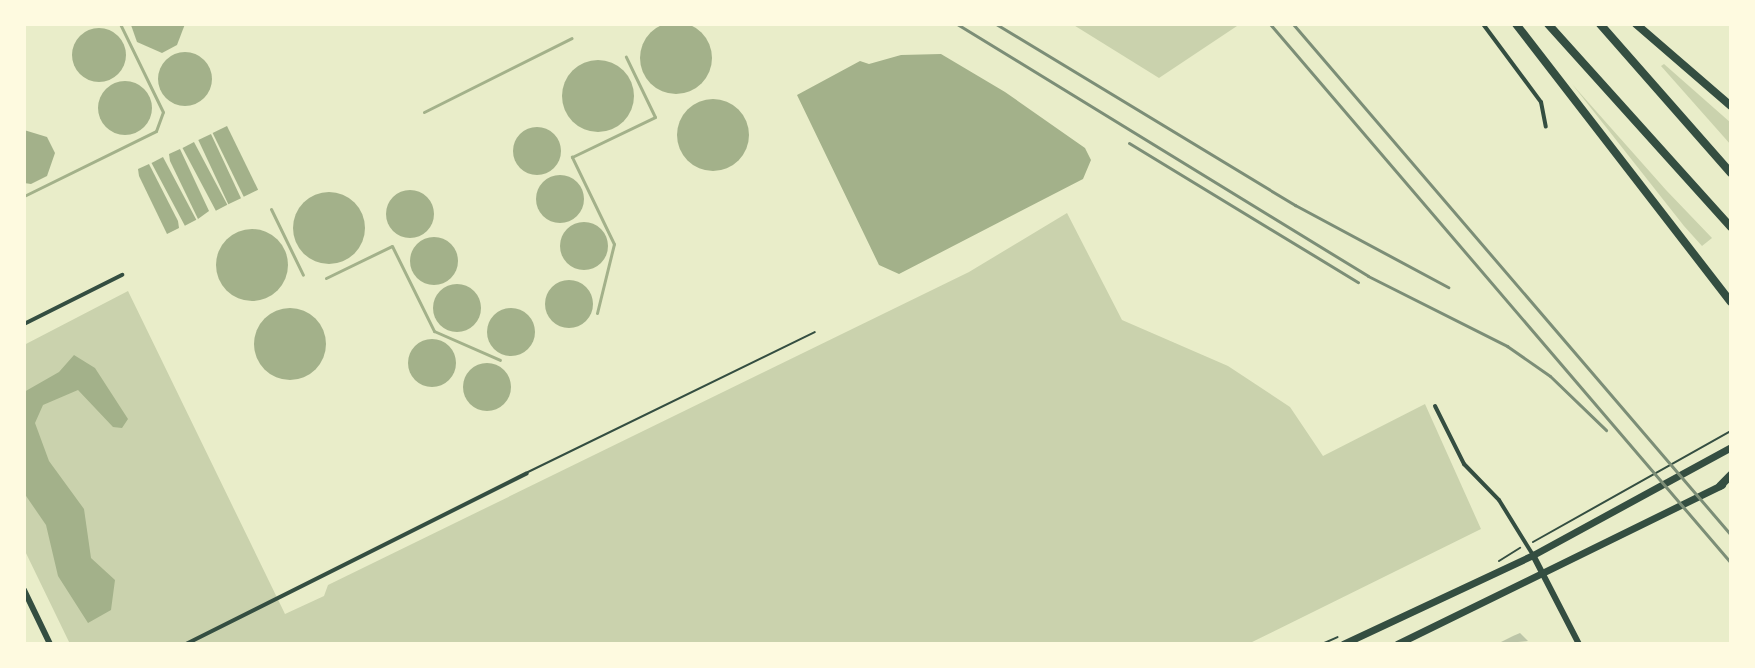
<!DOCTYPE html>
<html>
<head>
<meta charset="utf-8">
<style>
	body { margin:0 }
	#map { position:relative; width:1755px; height:668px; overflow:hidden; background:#e9edc9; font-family:Jost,sans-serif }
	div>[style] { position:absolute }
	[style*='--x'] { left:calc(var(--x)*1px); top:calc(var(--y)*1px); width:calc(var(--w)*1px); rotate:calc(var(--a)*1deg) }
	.green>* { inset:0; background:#cad2ad }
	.water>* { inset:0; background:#a3b18a; transform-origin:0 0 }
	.round { border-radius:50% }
	.stream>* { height:3px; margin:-1.5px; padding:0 1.5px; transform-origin:1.5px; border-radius:1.5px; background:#a3b18a }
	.building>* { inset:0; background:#bcc5a7 }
	.path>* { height:2px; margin:-1px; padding:0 1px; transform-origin:1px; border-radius:1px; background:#344e41 }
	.service>* { height:2px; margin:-1px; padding:0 1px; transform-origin:1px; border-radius:1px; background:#344e41 }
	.minor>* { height:4px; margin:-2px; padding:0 2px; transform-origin:2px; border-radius:2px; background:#344e41 }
	.secondary>* { height:6px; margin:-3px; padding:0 3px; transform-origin:3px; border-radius:3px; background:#344e41 }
	.primary>* { height:7px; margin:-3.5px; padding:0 3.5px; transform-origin:3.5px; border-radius:3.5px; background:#344e41 }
	.motorway>* { height:8px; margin:-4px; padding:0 4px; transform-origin:4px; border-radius:4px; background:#344e41 }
	.rail>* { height:3px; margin:-1.5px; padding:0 1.5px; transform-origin:1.5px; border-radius:1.5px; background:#7c8e77 }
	span { translate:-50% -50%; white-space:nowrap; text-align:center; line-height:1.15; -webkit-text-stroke:6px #fefae0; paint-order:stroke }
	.frame { position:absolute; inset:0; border:26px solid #fefae0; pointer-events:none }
</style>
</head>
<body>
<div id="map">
	<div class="green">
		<i style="clip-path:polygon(1072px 24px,1240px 24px,1159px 78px)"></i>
		<i style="clip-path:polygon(1664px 64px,1731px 123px,1731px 145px,1661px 66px)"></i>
		<i style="clip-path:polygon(1572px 84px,1666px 190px,1712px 238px,1702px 246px,1684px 226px)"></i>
		<i style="clip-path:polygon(1067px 213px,1122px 320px,1228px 366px,1290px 407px,1323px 456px,1425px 404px,1481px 529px,1248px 644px,70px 644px,24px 549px,24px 345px,128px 291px,285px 614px,324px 596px,328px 585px,969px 272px)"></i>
	</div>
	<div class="water">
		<i class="round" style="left:640px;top:22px;width:72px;height:72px"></i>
		<i style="clip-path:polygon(185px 24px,177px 45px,162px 53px,137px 42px,131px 25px)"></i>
		<i class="round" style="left:72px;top:28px;width:54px;height:54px"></i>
		<i class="round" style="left:158px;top:52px;width:54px;height:54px"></i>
		<i style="clip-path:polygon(941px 54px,1005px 92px,1085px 148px,1091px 160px,1083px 179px,899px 274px,879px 265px,797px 95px,860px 61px,869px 64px,901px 55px)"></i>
		<i class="round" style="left:562px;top:60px;width:72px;height:72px"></i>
		<i class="round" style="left:98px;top:81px;width:54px;height:54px"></i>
		<i class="round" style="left:677px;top:99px;width:72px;height:72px"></i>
		<i style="left:227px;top:126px;width:71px;height:16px;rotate:64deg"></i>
		<i class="round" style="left:513px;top:127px;width:48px;height:48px"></i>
		<i style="clip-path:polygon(24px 130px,47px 137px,55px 153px,47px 176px,31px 184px,24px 183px)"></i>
		<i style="left:211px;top:134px;width:71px;height:14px;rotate:65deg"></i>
		<i style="left:194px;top:142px;width:71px;height:13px;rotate:62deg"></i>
		<i style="clip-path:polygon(180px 149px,209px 211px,198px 219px,170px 161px,169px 154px)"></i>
		<i style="left:163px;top:157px;width:71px;height:13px;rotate:62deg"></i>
		<i style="clip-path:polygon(149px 164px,178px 221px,179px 228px,167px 234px,139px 176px,138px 169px)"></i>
		<i class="round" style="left:536px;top:175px;width:48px;height:48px"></i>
		<i class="round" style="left:386px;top:190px;width:48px;height:48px"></i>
		<i class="round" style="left:293px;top:192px;width:72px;height:72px"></i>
		<i class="round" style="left:560px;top:222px;width:48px;height:48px"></i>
		<i class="round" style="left:216px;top:229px;width:72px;height:72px"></i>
		<i class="round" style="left:410px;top:237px;width:48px;height:48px"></i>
		<i class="round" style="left:545px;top:280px;width:48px;height:48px"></i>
		<i class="round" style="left:433px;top:284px;width:48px;height:48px"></i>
		<i class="round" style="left:254px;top:308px;width:72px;height:72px"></i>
		<i class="round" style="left:487px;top:308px;width:48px;height:48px"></i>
		<i class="round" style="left:408px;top:339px;width:48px;height:48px"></i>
		<i style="clip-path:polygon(74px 355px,95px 368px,128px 419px,122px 428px,113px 427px,78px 390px,43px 405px,35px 423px,49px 461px,84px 509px,91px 558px,115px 580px,111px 610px,88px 623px,58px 576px,46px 525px,24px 493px,24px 392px,59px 372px)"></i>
		<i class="round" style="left:463px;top:363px;width:48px;height:48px"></i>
	</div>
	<div class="stream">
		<i style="--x:424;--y:112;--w:165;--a:-26.6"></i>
		<i style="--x:24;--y:196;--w:147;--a:-26.2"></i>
		<i style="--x:156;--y:131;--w:20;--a:-70"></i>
		<i style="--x:163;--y:112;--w:98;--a:-116"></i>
		<i style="--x:271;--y:209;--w:73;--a:64.1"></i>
		<i style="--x:326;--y:278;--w:73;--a:-25.9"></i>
		<i style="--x:392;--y:246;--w:95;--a:63.7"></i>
		<i style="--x:434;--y:331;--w:72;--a:23.7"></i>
		<i style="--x:597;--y:313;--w:71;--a:-76.2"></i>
		<i style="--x:614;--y:244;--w:97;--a:-115.8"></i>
		<i style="--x:572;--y:157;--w:92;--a:-25.7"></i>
		<i style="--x:655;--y:117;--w:67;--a:-115.8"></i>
	</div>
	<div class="building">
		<i style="clip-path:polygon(1520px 633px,1528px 641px,1497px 644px,1513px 636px)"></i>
	</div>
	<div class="path">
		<i style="--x:1533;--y:542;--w:227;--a:-29.3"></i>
		<i style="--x:1499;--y:561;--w:25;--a:-32"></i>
		<i style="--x:1322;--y:644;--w:17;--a:-24"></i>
	</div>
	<div class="service">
		<i style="--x:528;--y:472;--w:319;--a:-26"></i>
	</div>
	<div class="minor">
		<i style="--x:1483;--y:24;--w:97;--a:53.4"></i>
		<i style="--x:1541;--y:102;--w:25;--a:79"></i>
		<i style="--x:24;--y:324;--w:110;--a:-26.6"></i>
		<i style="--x:1435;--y:406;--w:65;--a:63.4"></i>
		<i style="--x:1464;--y:464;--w:50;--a:45.8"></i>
		<i style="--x:1499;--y:500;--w:65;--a:58.3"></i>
		<i style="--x:186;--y:644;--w:381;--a:-26.6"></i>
	</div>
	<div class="secondary">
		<i style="--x:1533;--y:555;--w:100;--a:62.7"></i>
		<i style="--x:24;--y:590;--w:60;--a:64.3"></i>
	</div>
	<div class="primary">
		<i style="--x:1343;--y:644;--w:210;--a:-25.1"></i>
		<i style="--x:1533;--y:555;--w:226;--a:-28.6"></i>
		<i style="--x:1397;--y:644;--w:362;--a:-26.1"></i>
	</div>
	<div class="motorway">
		<i style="--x:1516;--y:24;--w:351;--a:52.3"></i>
		<i style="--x:1548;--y:24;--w:273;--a:48"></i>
		<i style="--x:1600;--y:24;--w:198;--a:48.7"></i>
		<i style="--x:1636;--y:24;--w:125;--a:40.8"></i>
		<i style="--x:1720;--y:486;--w:16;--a:-45"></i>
	</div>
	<div class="rail">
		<i style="--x:957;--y:24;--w:482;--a:31.5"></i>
		<i style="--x:1368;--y:276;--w:156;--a:26.7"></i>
		<i style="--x:1507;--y:346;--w:52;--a:34.9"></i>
		<i style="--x:1550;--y:376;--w:78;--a:44"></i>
		<i style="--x:996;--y:24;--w:350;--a:31.2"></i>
		<i style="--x:1295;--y:205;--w:174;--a:28.2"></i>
		<i style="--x:1270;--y:24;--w:709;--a:49.46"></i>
		<i style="--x:1293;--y:24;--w:673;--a:49.4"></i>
		<i style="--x:1129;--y:143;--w:268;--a:31.3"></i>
	</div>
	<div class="frame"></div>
</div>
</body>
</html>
